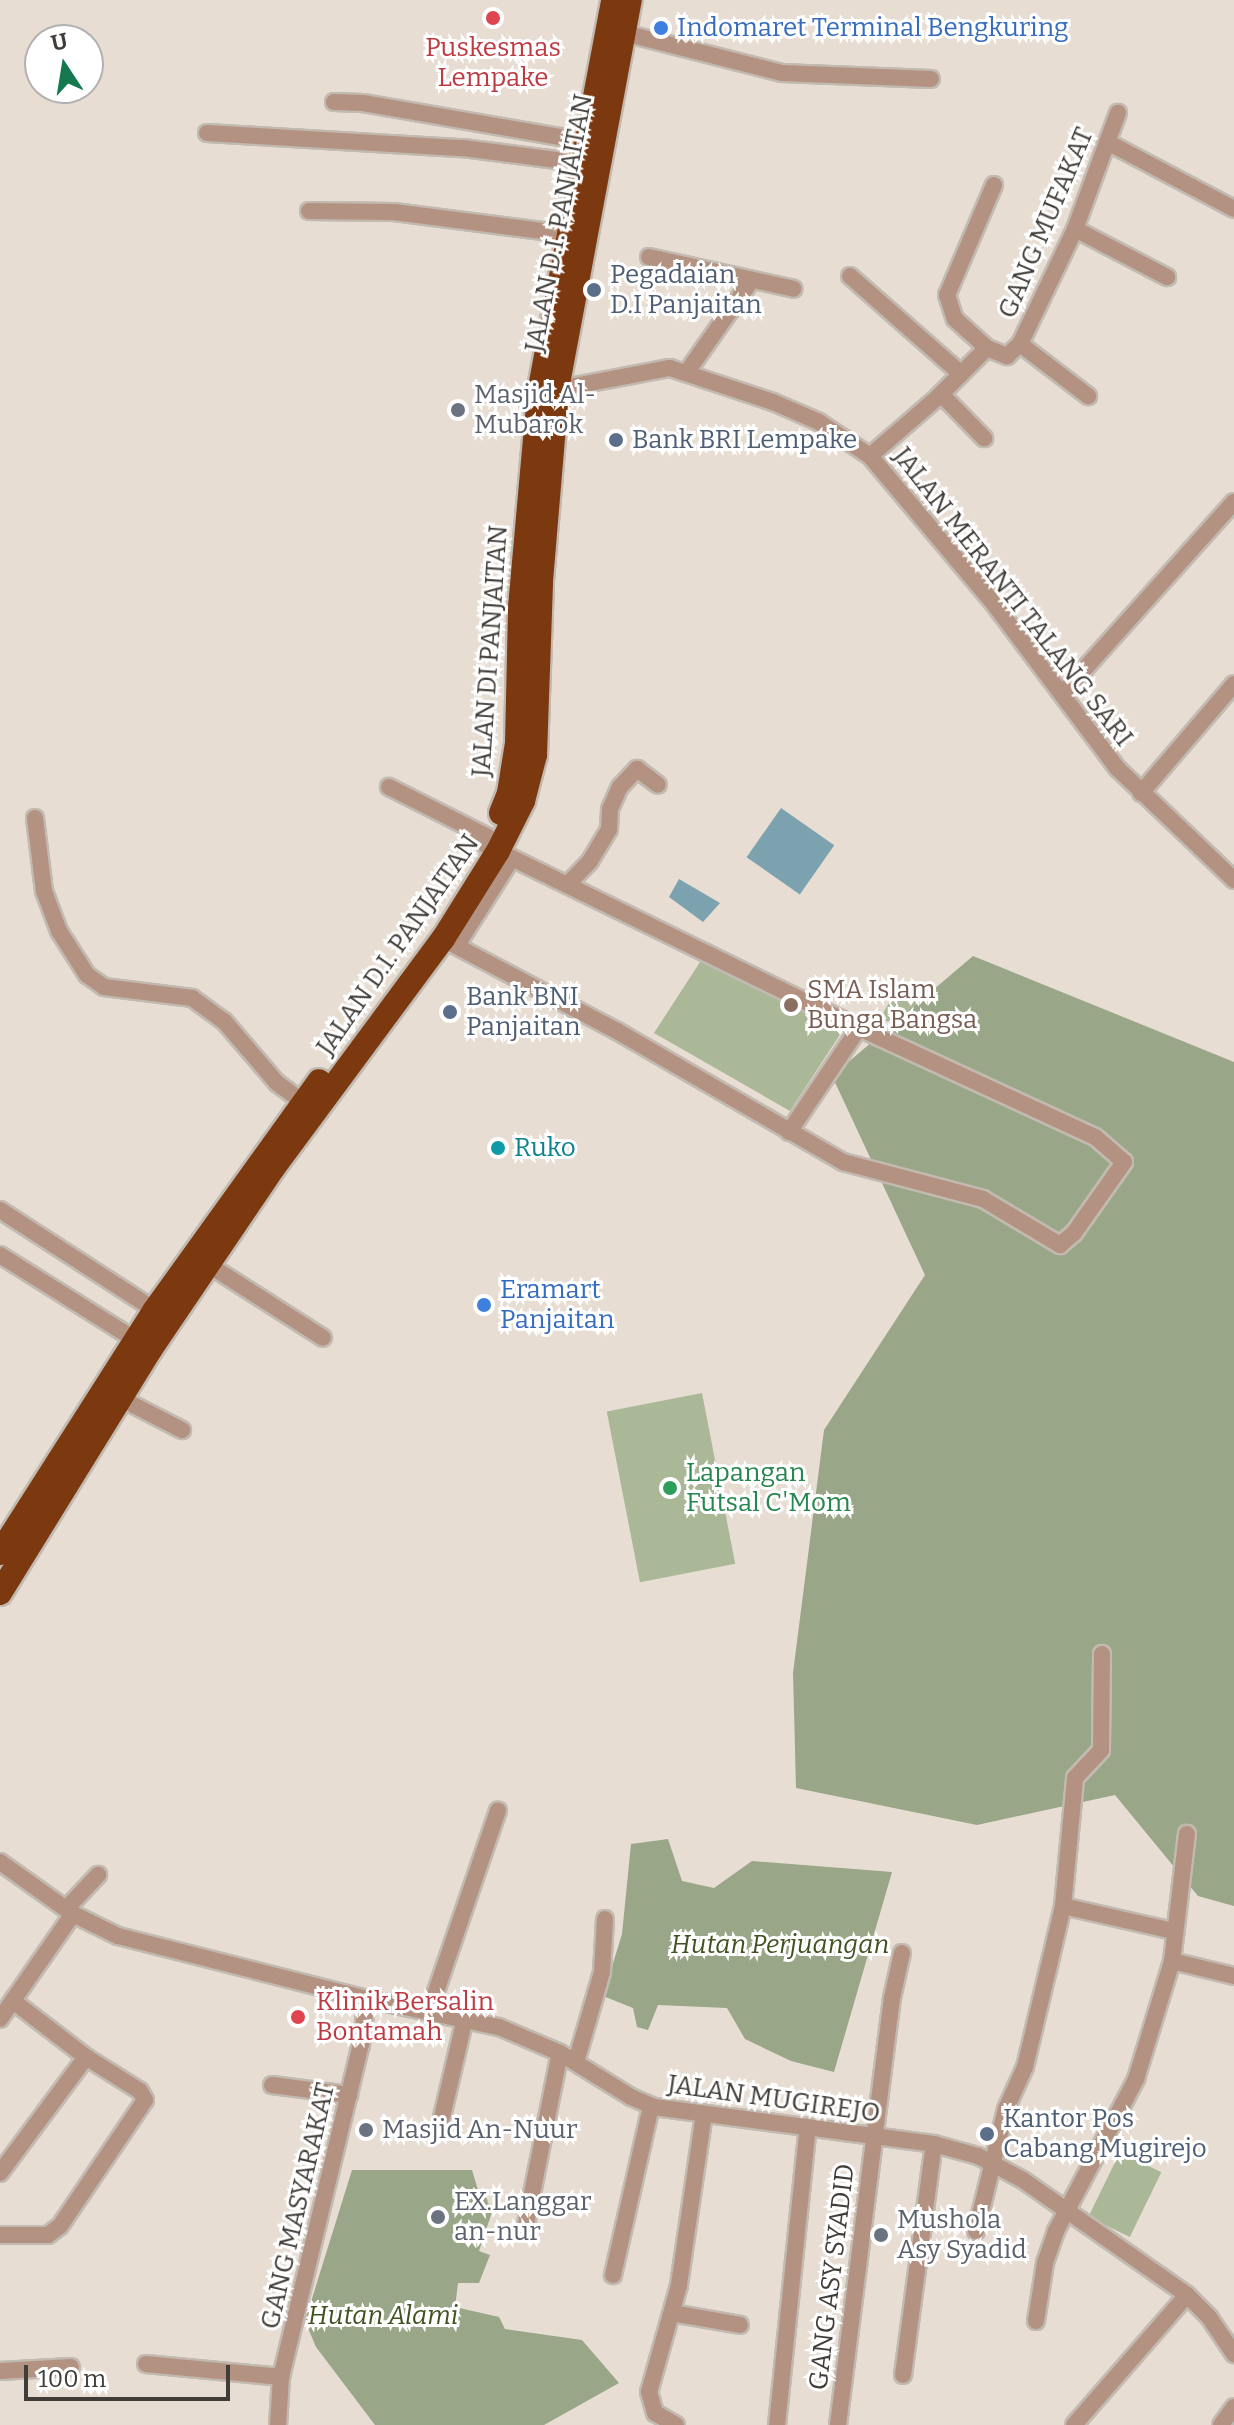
<!DOCTYPE html>
<html>
<head>
<meta charset="utf-8">
<style>
	body { margin:0 }
	#map { position:relative; width:1234px; height:2425px; overflow:hidden; background:#e7ddd3; font-family:Bitter,serif }
	div>[style] { position:absolute }
	[style*='--x'] { left:calc(var(--x)*1px); top:calc(var(--y)*1px); width:calc(var(--w)*1px); rotate:calc(var(--a)*1deg) }
	.green>* { inset:0; background:#aab898; transform-origin:0 0 }
	.forest>* { inset:0; background:#99a687 }
	.water>* { inset:0; background:#7ca2b0; transform-origin:0 0 }
	.roads { filter:drop-shadow(2px 0 #c2bab1) drop-shadow(-2px 0 #c2bab1) drop-shadow(0 2px #c2bab1) drop-shadow(0 -2px #c2bab1) }
	.minor>* { height:16px; margin:-8px; padding:0 8px; transform-origin:8px; border-radius:8px; background:#b49281 }
	.highway>* { height:24px; margin:-12px; padding:0 12px; transform-origin:12px; border-radius:12px; background:#7c380f }
	.dots>* { width:22px; height:22px; translate:-50% -50%; box-sizing:border-box; border:4px solid #fff; border-radius:50% }
	span { translate:-50% -50%; white-space:nowrap; text-align:center; line-height:1.15; -webkit-text-stroke:6px #fff; paint-order:stroke }
	.shop-label { font-size:26px; color:#366cbe }
	.left { translate:0 -50%; text-align:left }
	.health-label { font-size:26px; color:#be3a42 }
	.street-label { font-size:26px; color:#403c38 }
	.service-label { font-size:26px; color:#4e5e75 }
	.worship-label { font-size:26px; color:#5b616d }
	.education-label { font-size:26px; color:#785e54 }
	.culture-label { font-size:26px; color:#0d838f }
	.leisure-label { font-size:26px; color:#27864d }
	.park-label { font-size:26px; color:#405220; font-style:italic }
	.north { position:absolute; left:24px; top:24px; width:80px; height:80px; box-sizing:border-box; background:#fff; border:2px solid #b3b1af; border-radius:50%; rotate:348deg; font-size:22px; font-weight:700; line-height:32px; text-align:center; color:#403c38 }
	.north::after { content:''; display:block; margin:auto; width:28px; height:36px; background:#15784f; clip-path:polygon(50% 0,100% 100%,50% 72%,0 100%) }
	.scale { position:absolute; left:24px; top:2365px; width:206px; height:36px; box-sizing:border-box; border:4px solid #403c38; border-top:0; padding-left:10px; font-size:24px; line-height:28px; white-space:nowrap; color:#403c38; -webkit-text-stroke:6px #fff; paint-order:stroke }
</style>
</head>
<body>
<div id="map">
	<div class="green">
		<i style="clip-path:polygon(702px 959px,845px 1027px,790px 1111px,654px 1033px)"></i>
		<i style="left:901px;top:982px;width:24px;height:41px;rotate:30deg"></i>
		<i style="left:702px;top:1393px;width:174px;height:97px;rotate:79deg"></i>
		<i style="left:1120px;top:2152px;width:46px;height:72px;rotate:26deg"></i>
	</div>
	<div class="forest">
		<i style="clip-path:polygon(973px 956px,1234px 1062px,1234px 1906px,1198px 1896px,1115px 1795px,977px 1825px,796px 1788px,793px 1673px,824px 1430px,925px 1275px,832px 1076px)"></i>
		<i style="clip-path:polygon(668px 1839px,682px 1881px,714px 1888px,752px 1861px,892px 1872px,834px 2072px,791px 2061px,745px 2039px,727px 2008px,658px 2005px,648px 2030px,637px 2027px,633px 2008px,603px 1996px,622px 1934px,631px 1844px)"></i>
		<i style="clip-path:polygon(352px 2170px,472px 2170px,478px 2190px,485px 2191px,488px 2203px,494px 2206px,479px 2251px,490px 2255px,479px 2283px,458px 2283px,455px 2307px,499px 2317px,505px 2329px,582px 2340px,619px 2383px,544px 2425px,375px 2425px,316px 2347px,305px 2321px)"></i>
	</div>
	<div class="water">
		<i style="left:781px;top:808px;width:65px;height:60px;rotate:35deg"></i>
		<i style="clip-path:polygon(679px 879px,720px 903px,703px 922px,669px 897px)"></i>
	</div>
	<div class="roads">
		<div class="minor">
			<i style="--x:624;--y:33;--w:163;--a:14.2"></i>
			<i style="--x:782;--y:73;--w:149;--a:2.3"></i>
			<i style="--x:334;--y:102;--w:29;--a:2"></i>
			<i style="--x:363;--y:103;--w:224;--a:9.8"></i>
			<i style="--x:207;--y:133;--w:256;--a:3.4"></i>
			<i style="--x:463;--y:148;--w:118;--a:7.3"></i>
			<i style="--x:1109;--y:143;--w:141;--a:27.8"></i>
			<i style="--x:994;--y:185;--w:120;--a:113.1"></i>
			<i style="--x:947;--y:295;--w:25;--a:72"></i>
			<i style="--x:955;--y:319;--w:43;--a:42.2"></i>
			<i style="--x:987;--y:348;--w:22;--a:22"></i>
			<i style="--x:1007;--y:356;--w:18;--a:-43"></i>
			<i style="--x:1020;--y:344;--w:127;--a:-64.4"></i>
			<i style="--x:1075;--y:229;--w:124;--a:-69.7"></i>
			<i style="--x:309;--y:211;--w:85;--a:0.7"></i>
			<i style="--x:394;--y:212;--w:173;--a:7.3"></i>
			<i style="--x:1075;--y:229;--w:104;--a:27.6"></i>
			<i style="--x:649;--y:257;--w:148;--a:12.4"></i>
			<i style="--x:850;--y:276;--w:148;--a:41.4"></i>
			<i style="--x:1020;--y:344;--w:86;--a:37.4"></i>
			<i style="--x:687;--y:372;--w:111;--a:-54.9"></i>
			<i style="--x:548;--y:391;--w:124;--a:-10.7"></i>
			<i style="--x:670;--y:368;--w:108;--a:18.3"></i>
			<i style="--x:773;--y:402;--w:50;--a:23.5"></i>
			<i style="--x:819;--y:422;--w:61;--a:33.7"></i>
			<i style="--x:870;--y:456;--w:188;--a:50"></i>
			<i style="--x:991;--y:600;--w:210;--a:53.1"></i>
			<i style="--x:1117;--y:768;--w:162;--a:43.7"></i>
			<i style="--x:941;--y:394;--w:62;--a:45.7"></i>
			<i style="--x:870;--y:456;--w:90;--a:-40.9"></i>
			<i style="--x:938;--y:397;--w:69;--a:-45"></i>
			<i style="--x:1064;--y:692;--w:255;--a:-48.2"></i>
			<i style="--x:389;--y:787;--w:111;--a:26.8"></i>
			<i style="--x:1141;--y:793;--w:143;--a:-49.5"></i>
			<i style="--x:35;--y:818;--w:74;--a:83"></i>
			<i style="--x:44;--y:891;--w:43;--a:69.4"></i>
			<i style="--x:59;--y:931;--w:52;--a:57.5"></i>
			<i style="--x:87;--y:975;--w:21;--a:35"></i>
			<i style="--x:104;--y:987;--w:89;--a:7.1"></i>
			<i style="--x:192;--y:998;--w:39;--a:36"></i>
			<i style="--x:224;--y:1021;--w:82;--a:49.5"></i>
			<i style="--x:277;--y:1083;--w:42;--a:36.3"></i>
			<i style="--x:567;--y:885;--w:33;--a:-46"></i>
			<i style="--x:590;--y:861;--w:37;--a:-59"></i>
			<i style="--x:609;--y:829;--w:20;--a:-87"></i>
			<i style="--x:610;--y:809;--w:24;--a:-66"></i>
			<i style="--x:620;--y:787;--w:25;--a:-47"></i>
			<i style="--x:637;--y:769;--w:26;--a:37"></i>
			<i style="--x:443;--y:939;--w:197;--a:27.9"></i>
			<i style="--x:617;--y:1031;--w:261;--a:30.1"></i>
			<i style="--x:843;--y:1162;--w:145;--a:14.8"></i>
			<i style="--x:983;--y:1199;--w:90;--a:30.9"></i>
			<i style="--x:1060;--y:1245;--w:18;--a:-41"></i>
			<i style="--x:1074;--y:1233;--w:87;--a:-54.8"></i>
			<i style="--x:1124;--y:1162;--w:38;--a:-139"></i>
			<i style="--x:1095;--y:1137;--w:260;--a:-155.2"></i>
			<i style="--x:859;--y:1028;--w:416;--a:-153.9"></i>
			<i style="--x:457;--y:945;--w:103;--a:-57.7"></i>
			<i style="--x:789;--y:1132;--w:125;--a:-56.1"></i>
			<i style="--x:0;--y:1210;--w:193;--a:32.9"></i>
			<i style="--x:0;--y:1255;--w:168;--a:32.1"></i>
			<i style="--x:209;--y:1265;--w:135;--a:32.6"></i>
			<i style="--x:120;--y:1398;--w:70;--a:27.3"></i>
			<i style="--x:0;--y:1862;--w:90;--a:35.5"></i>
			<i style="--x:73;--y:1914;--w:50;--a:26.1"></i>
			<i style="--x:118;--y:1936;--w:257;--a:14.2"></i>
			<i style="--x:367;--y:1999;--w:135;--a:12"></i>
			<i style="--x:499;--y:2027;--w:66;--a:23.1"></i>
			<i style="--x:560;--y:2053;--w:84;--a:31.8"></i>
			<i style="--x:631;--y:2097;--w:25;--a:23"></i>
			<i style="--x:654;--y:2107;--w:282;--a:7.5"></i>
			<i style="--x:934;--y:2144;--w:46;--a:15.3"></i>
			<i style="--x:978;--y:2156;--w:51;--a:28.1"></i>
			<i style="--x:1023;--y:2180;--w:200;--a:35"></i>
			<i style="--x:1187;--y:2295;--w:31;--a:45"></i>
			<i style="--x:1209;--y:2317;--w:45;--a:56"></i>
			<i style="--x:1063;--y:1906;--w:113;--a:12.8"></i>
			<i style="--x:66;--y:1909;--w:47;--a:-46.7"></i>
			<i style="--x:1172;--y:1961;--w:128;--a:-83.3"></i>
			<i style="--x:429;--y:2012;--w:213;--a:-71.1"></i>
			<i style="--x:0;--y:2019;--w:128;--a:-55.2"></i>
			<i style="--x:576;--y:2062;--w:94;--a:-73.9"></i>
			<i style="--x:602;--y:1972;--w:53;--a:-86.8"></i>
			<i style="--x:272;--y:2085;--w:78;--a:7.4"></i>
			<i style="--x:442;--y:2117;--w:102;--a:-76.9"></i>
			<i style="--x:0;--y:2173;--w:144;--a:-53.4"></i>
			<i style="--x:526;--y:2224;--w:174;--a:-78.8"></i>
			<i style="--x:976;--y:2231;--w:126;--a:-76.2"></i>
			<i style="--x:1006;--y:2109;--w:46;--a:-65.7"></i>
			<i style="--x:1025;--y:2067;--w:165;--a:-76.7"></i>
			<i style="--x:1063;--y:1906;--w:129;--a:-84.6"></i>
			<i style="--x:1075;--y:1778;--w:38;--a:-47"></i>
			<i style="--x:1101;--y:1750;--w:96;--a:-89.4"></i>
			<i style="--x:0;--y:2235;--w:48;--a:0"></i>
			<i style="--x:48;--y:2235;--w:15;--a:-37"></i>
			<i style="--x:60;--y:2226;--w:152;--a:-56"></i>
			<i style="--x:145;--y:2100;--w:10;--a:-119"></i>
			<i style="--x:140;--y:2091;--w:64;--a:-147.8"></i>
			<i style="--x:86;--y:2057;--w:92;--a:-142.5"></i>
			<i style="--x:613;--y:2275;--w:173;--a:-77.3"></i>
			<i style="--x:672;--y:2313;--w:69;--a:10"></i>
			<i style="--x:1036;--y:2321;--w:59;--a:-81.2"></i>
			<i style="--x:1045;--y:2263;--w:34;--a:-71"></i>
			<i style="--x:1056;--y:2231;--w:172;--a:-62.2"></i>
			<i style="--x:1136;--y:2079;--w:123;--a:-73"></i>
			<i style="--x:1172;--y:1961;--w:64;--a:13.6"></i>
			<i style="--x:146;--y:2364;--w:136;--a:5.5"></i>
			<i style="--x:0;--y:2371;--w:71;--a:-3.2"></i>
			<i style="--x:903;--y:2375;--w:233;--a:-82.4"></i>
			<i style="--x:278;--y:2425;--w:48;--a:-86.4"></i>
			<i style="--x:281;--y:2377;--w:342;--a:-76.5"></i>
			<i style="--x:361;--y:2045;--w:46;--a:-82.6"></i>
			<i style="--x:676;--y:2425;--w:24;--a:-150"></i>
			<i style="--x:655;--y:2413;--w:22;--a:-106"></i>
			<i style="--x:649;--y:2392;--w:111;--a:-74.3"></i>
			<i style="--x:679;--y:2285;--w:173;--a:-81.7"></i>
			<i style="--x:777;--y:2425;--w:300;--a:-84.1"></i>
			<i style="--x:838;--y:2425;--w:430;--a:-82.8"></i>
			<i style="--x:892;--y:1998;--w:46;--a:-77.5"></i>
			<i style="--x:1074;--y:2425;--w:172;--a:-49"></i>
			<i style="--x:1221;--y:2425;--w:22;--a:-54"></i>
		</div>
		<div class="highway">
			<i style="--x:501;--y:813;--w:22;--a:-68"></i>
			<i style="--x:509;--y:793;--w:51;--a:-80.9"></i>
			<i style="--x:517;--y:743;--w:136;--a:-88.7"></i>
			<i style="--x:520;--y:607;--w:215;--a:-84.9"></i>
			<i style="--x:539;--y:393;--w:400;--a:-79.3"></i>
			<i style="--x:0;--y:1553;--w:287;--a:-57.5"></i>
			<i style="--x:154;--y:1311;--w:283;--a:-54.3"></i>
			<i style="--x:0;--y:1593;--w:286;--a:-58.3"></i>
			<i style="--x:150;--y:1350;--w:221;--a:-55.9"></i>
			<i style="--x:274;--y:1167;--w:284;--a:-53.5"></i>
			<i style="--x:443;--y:939;--w:104;--a:-58"></i>
			<i style="--x:498;--y:851;--w:56;--a:-63.4"></i>
			<i style="--x:523;--y:801;--w:48;--a:-75.4"></i>
			<i style="--x:535;--y:755;--w:174;--a:-88"></i>
			<i style="--x:541;--y:581;--w:193;--a:-85.2"></i>
			<i style="--x:557;--y:389;--w:396;--a:-79.4"></i>
		</div>
	</div>
	<div class="dots">
		<i style="left:493px;top:18px;background:#e0444e"></i>
		<i style="left:661px;top:28px;background:#3f7fe0"></i>
		<i style="left:594px;top:290px;background:#5c6f8a"></i>
		<i style="left:458px;top:410px;background:#6b7280"></i>
		<i style="left:616px;top:440px;background:#5c6f8a"></i>
		<i style="left:791px;top:1005px;background:#8d6e63"></i>
		<i style="left:450px;top:1012px;background:#5c6f8a"></i>
		<i style="left:498px;top:1148px;background:#0f9aa8"></i>
		<i style="left:484px;top:1305px;background:#3f7fe0"></i>
		<i style="left:670px;top:1488px;background:#2e9e5b"></i>
		<i style="left:298px;top:2017px;background:#e0444e"></i>
		<i style="left:366px;top:2130px;background:#6b7280"></i>
		<i style="left:987px;top:2134px;background:#5c6f8a"></i>
		<i style="left:438px;top:2217px;background:#6b7280"></i>
		<i style="left:881px;top:2235px;background:#6b7280"></i>
	</div>
	<div class="shop-label">
		<span class="left" style="left:677px;top:28px">Indomaret Terminal Bengkuring</span>
		<span class="left" style="left:500px;top:1305px">Eramart<br>Panjaitan</span>
	</div>
	<div class="health-label">
		<span style="left:493px;top:63px">Puskesmas<br>Lempake</span>
		<span class="left" style="left:316px;top:2017px">Klinik Bersalin<br>Bontamah</span>
	</div>
	<div class="street-label">
		<span style="left:559px;top:223px;rotate:-79deg">JALAN D.I. PANJAITAN</span>
		<span style="left:1046px;top:223px;rotate:-67deg">GANG MUFAKAT</span>
		<span style="left:1013px;top:597px;rotate:52deg">JALAN MERANTI TALANG SARI</span>
		<span style="left:490px;top:651px;rotate:-86deg">JALAN DI PANJAITAN</span>
		<span style="left:398px;top:945px;rotate:-55deg">JALAN D.I. PANJAITAN</span>
		<span style="left:774px;top:2099px;rotate:8deg">JALAN MUGIREJO</span>
		<span style="left:298px;top:2206px;rotate:-77deg">GANG MASYARAKAT</span>
		<span style="left:832px;top:2277px;rotate:-83deg">GANG ASY SYADID</span>
	</div>
	<div class="service-label">
		<span class="left" style="left:610px;top:290px">Pegadaian<br>D.I Panjaitan</span>
		<span class="left" style="left:632px;top:440px">Bank BRI Lempake</span>
		<span class="left" style="left:466px;top:1012px">Bank BNI<br>Panjaitan</span>
		<span class="left" style="left:1003px;top:2134px">Kantor Pos<br>Cabang Mugirejo</span>
	</div>
	<div class="worship-label">
		<span class="left" style="left:474px;top:410px">Masjid Al-<br>Mubarok</span>
		<span class="left" style="left:382px;top:2130px">Masjid An-Nuur</span>
		<span class="left" style="left:454px;top:2217px">EX.Langgar<br>an-nur</span>
		<span class="left" style="left:897px;top:2235px">Mushola<br>Asy Syadid</span>
	</div>
	<div class="education-label">
		<span class="left" style="left:807px;top:1005px">SMA Islam<br>Bunga Bangsa</span>
	</div>
	<div class="culture-label">
		<span class="left" style="left:514px;top:1148px">Ruko</span>
	</div>
	<div class="leisure-label">
		<span class="left" style="left:686px;top:1488px">Lapangan<br>Futsal C'Mom</span>
	</div>
	<div class="park-label">
		<span style="left:780px;top:1945px">Hutan Perjuangan</span>
		<span style="left:383px;top:2316px">Hutan Alami</span>
	</div>
	<div class="north">U</div>
	<div class="scale">100 m</div>
</div>
</body>
</html>
